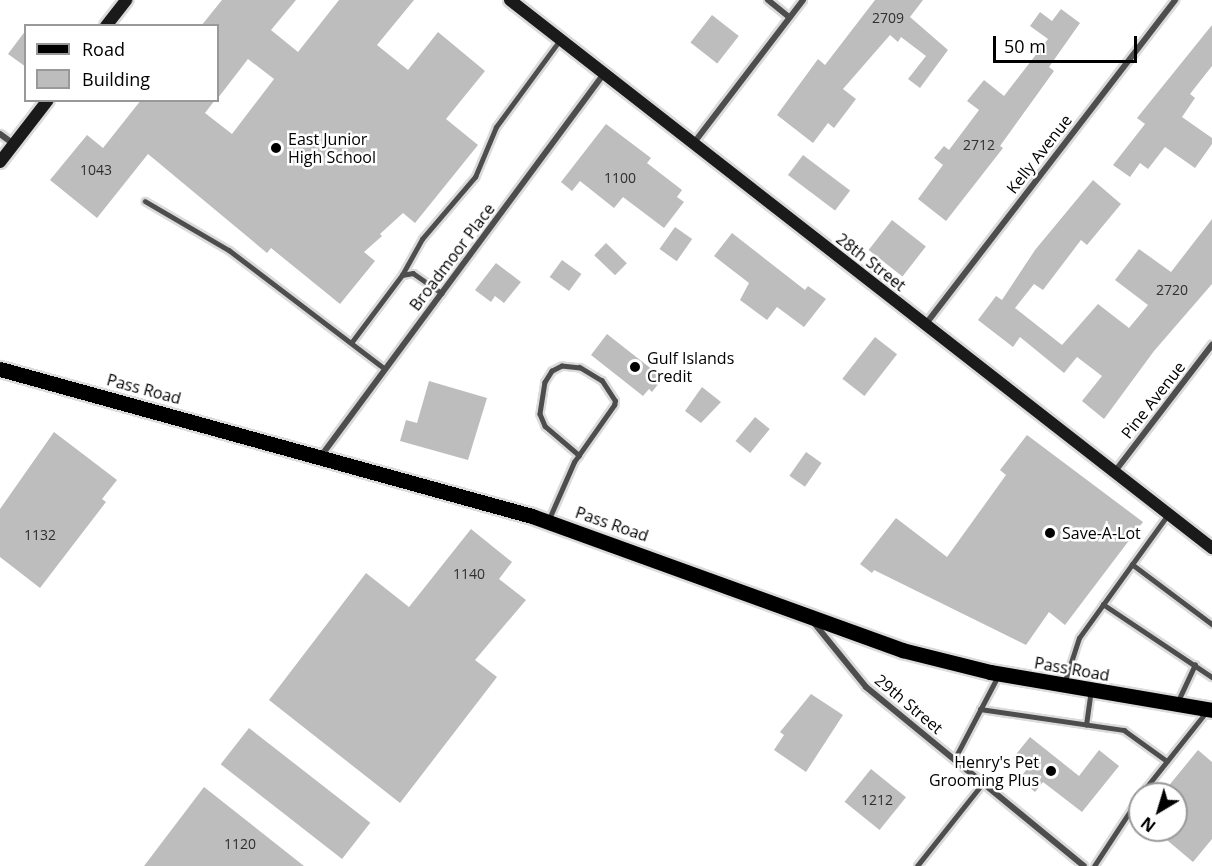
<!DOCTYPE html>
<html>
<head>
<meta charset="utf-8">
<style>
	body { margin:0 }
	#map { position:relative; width:1212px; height:866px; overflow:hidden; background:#fff; font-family:"Open Sans",sans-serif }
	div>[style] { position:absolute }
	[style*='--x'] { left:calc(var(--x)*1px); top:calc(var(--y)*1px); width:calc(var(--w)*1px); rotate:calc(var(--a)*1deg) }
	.building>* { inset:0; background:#bdbdbd; transform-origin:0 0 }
	.roads { filter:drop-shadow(2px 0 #dbdbdb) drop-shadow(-2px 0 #dbdbdb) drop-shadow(0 2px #dbdbdb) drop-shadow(0 -2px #dbdbdb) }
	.lane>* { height:4.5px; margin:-2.25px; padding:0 2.25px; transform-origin:2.25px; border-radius:2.25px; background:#4d4d4d }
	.street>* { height:6px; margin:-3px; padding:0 3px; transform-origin:3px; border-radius:3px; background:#4d4d4d }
	.secondary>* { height:12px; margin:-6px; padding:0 6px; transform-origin:6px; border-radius:6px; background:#1a1a1a }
	.primary>* { height:15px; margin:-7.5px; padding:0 7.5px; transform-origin:7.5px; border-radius:7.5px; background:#000 }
	.dots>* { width:16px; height:16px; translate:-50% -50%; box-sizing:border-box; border:3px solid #fff; border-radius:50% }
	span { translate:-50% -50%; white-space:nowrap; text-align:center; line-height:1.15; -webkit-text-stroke:5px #fff; paint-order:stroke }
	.number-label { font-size:14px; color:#2f2f2f }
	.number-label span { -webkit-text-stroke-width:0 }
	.poi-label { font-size:16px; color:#000 }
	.left { translate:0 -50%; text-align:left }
	.right { translate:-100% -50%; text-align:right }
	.street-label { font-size:16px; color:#000 }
	.legend { position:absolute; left:24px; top:24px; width:195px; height:78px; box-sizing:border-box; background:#fff; border:2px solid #999; margin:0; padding:8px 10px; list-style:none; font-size:18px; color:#000 }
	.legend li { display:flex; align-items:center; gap:12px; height:30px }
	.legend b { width:30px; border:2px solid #999 }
	.north { position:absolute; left:1128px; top:782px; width:60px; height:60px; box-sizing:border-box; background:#fff; border:2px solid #999; border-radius:50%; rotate:218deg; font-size:16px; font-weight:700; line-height:24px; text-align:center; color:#000 }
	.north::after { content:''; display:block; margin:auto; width:21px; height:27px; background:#000; clip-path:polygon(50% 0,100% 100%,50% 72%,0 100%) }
	.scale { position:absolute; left:993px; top:36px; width:144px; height:27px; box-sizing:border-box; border:3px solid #000; border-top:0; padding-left:8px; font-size:18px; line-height:21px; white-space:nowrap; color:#000; -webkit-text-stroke:4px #fff; paint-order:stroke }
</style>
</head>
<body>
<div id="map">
	<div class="building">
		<i style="clip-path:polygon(222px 0,296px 0,271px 30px,298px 52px,339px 0,414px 0,377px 45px,408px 70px,438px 32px,485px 71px,446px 119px,478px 145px,415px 223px,403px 213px,380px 234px,382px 236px,364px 252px,375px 261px,340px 304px,271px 248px,267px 253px,148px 154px,97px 218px,50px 180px,87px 135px,103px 148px,141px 100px,215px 100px,205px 113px,232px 134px,274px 79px,248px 59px,218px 98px,218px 26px,201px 26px)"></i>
		<i style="clip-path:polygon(875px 0,923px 0,910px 17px,948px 50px,920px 88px,908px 79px,926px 56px,901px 37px,898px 42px,890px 35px,843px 89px,856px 99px,834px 128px,828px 123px,813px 143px,777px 115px,818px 59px,825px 65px)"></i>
		<i style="clip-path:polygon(1061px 9px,1080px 23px,1049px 67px,1054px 71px,1000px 146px,1003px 148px,946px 221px,918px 199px,943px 165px,934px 158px,944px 146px,949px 150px,979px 110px,967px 101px,984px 80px,1004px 96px,1048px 39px,1030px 26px,1040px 12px,1052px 21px)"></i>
		<i style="left:712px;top:15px;width:34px;height:35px;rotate:38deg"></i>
		<i style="clip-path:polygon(1212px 25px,1212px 66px,1190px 94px,1195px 98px,1182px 117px,1212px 138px,1212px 144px,1195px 168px,1165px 147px,1148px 169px,1140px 163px,1130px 177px,1113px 165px,1145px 124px,1137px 118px)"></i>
		<i style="clip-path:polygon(26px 30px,26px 67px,8px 54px)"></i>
		<i style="clip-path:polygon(606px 124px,651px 158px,647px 163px,682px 190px,677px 197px,684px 202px,664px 228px,623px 197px,614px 208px,580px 181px,572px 191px,561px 182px)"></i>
		<i style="left:803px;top:155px;width:59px;height:25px;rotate:37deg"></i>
		<i style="clip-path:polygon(1093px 180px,1121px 204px,1087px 245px,1081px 240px,1043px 290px,1034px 284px,1015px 308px,1062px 345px,1098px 304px,1129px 328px,1148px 305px,1115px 280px,1139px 249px,1171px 272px,1212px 219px,1212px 284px,1154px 351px,1104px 419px,1082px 401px,1102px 376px,1077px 357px,1064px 373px,1020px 337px,1013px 347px,978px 320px,996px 296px,1002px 300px,1035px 250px)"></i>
		<i style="left:892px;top:220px;width:43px;height:38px;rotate:38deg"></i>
		<i style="left:675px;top:227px;width:21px;height:27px;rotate:35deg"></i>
		<i style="clip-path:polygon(732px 233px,805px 290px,808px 286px,826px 299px,804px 327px,777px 307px,767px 320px,740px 300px,749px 283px,714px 256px)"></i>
		<i style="left:606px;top:243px;width:29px;height:17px;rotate:44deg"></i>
		<i style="left:562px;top:260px;width:24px;height:21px;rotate:36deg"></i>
		<i style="clip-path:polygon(496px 263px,521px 282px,504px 303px,495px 296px,491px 302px,475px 290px)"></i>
		<i style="clip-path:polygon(607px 334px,663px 378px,652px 392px,649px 389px,643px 396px,591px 355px)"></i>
		<i style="left:875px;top:337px;width:28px;height:53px;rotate:38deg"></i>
		<i style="clip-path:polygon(429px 381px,487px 398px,468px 460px,400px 441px,406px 420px,417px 423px)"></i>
		<i style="clip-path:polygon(702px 387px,721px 402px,701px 423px,685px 411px)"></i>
		<i style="left:755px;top:417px;width:19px;height:31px;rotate:39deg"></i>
		<i style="clip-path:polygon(54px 432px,117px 480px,102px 499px,106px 502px,40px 588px,0 557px,0 509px)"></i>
		<i style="clip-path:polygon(1027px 435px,1143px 522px,1065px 625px,1049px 612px,1026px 645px,874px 570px,872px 573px,860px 564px,896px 518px,947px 557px,1006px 475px,1000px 470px)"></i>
		<i style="left:806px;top:452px;width:19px;height:29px;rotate:35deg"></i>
		<i style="clip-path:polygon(471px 529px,512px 562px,499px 579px,526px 600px,475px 660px,497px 677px,400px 803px,269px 700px,366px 573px,409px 607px)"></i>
		<i style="clip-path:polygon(811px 694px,843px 715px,806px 772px,774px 750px,784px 735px,780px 732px)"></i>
		<i style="left:249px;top:728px;width:154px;height:46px;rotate:38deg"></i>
		<i style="clip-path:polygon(1030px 737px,1079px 776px,1099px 750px,1119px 766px,1082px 812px,1043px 782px,1035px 792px,1019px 779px,1027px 769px,1013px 758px)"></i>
		<i style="clip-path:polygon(1198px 750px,1212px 762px,1212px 839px,1193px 862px,1155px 830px,1176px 830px,1176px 794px,1162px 794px)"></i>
		<i style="left:871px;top:769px;width:45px;height:42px;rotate:39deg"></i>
		<i style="clip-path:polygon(204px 787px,304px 866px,144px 866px)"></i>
	</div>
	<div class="roads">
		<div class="lane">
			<i style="--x:145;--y:201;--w:97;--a:30.3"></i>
			<i style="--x:229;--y:250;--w:196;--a:37.3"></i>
			<i style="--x:402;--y:275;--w:11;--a:-10"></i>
			<i style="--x:413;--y:273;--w:35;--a:35"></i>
			<i style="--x:351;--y:343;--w:85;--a:-53.1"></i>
			<i style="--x:402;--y:275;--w:41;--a:-60.9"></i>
			<i style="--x:422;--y:239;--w:82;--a:-49.5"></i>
			<i style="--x:475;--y:177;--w:54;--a:-67.2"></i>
			<i style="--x:496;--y:127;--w:108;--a:-53.7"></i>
			<i style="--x:549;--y:519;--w:62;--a:-66.3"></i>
			<i style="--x:574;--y:462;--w:70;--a:-54.9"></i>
			<i style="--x:614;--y:405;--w:4;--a:-76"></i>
			<i style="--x:615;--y:401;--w:24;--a:-123"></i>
			<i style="--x:602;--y:381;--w:26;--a:-149"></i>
			<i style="--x:580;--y:368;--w:18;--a:-174"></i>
			<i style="--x:562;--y:366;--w:11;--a:153"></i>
			<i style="--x:552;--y:371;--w:13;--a:122"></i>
			<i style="--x:545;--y:382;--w:32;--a:99"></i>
			<i style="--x:540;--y:414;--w:13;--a:67"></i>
			<i style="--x:545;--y:426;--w:45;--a:40.5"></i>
			<i style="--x:1132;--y:564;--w:100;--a:36.9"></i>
			<i style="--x:1103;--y:604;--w:131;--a:33.8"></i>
			<i style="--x:1065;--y:681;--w:45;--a:-72"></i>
			<i style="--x:1079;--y:638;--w:150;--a:-54.2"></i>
			<i style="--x:1178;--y:701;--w:40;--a:-65"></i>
			<i style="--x:980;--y:709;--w:146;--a:8.3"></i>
			<i style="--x:1124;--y:730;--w:53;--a:35.8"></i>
			<i style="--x:1086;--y:725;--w:34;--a:-82"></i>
			<i style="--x:954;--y:760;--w:95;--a:-62.4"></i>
			<i style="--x:1141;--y:794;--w:106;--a:-51.5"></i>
			<i style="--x:917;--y:866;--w:106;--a:-51.5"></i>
			<i style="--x:1094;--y:866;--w:84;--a:-56.7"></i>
		</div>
		<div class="street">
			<i style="--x:768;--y:0;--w:27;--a:39"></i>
			<i style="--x:0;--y:134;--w:17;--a:36"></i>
			<i style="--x:693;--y:144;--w:181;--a:-52.6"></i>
			<i style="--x:925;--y:325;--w:410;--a:-52.4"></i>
			<i style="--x:321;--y:456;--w:475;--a:-53.5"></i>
			<i style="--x:1116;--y:470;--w:158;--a:-52.5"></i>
			<i style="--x:814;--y:623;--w:82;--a:50.9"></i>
			<i style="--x:866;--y:687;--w:282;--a:39.4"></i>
		</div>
		<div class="secondary">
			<i style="--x:510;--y:0;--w:891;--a:37.98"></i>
			<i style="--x:106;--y:26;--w:33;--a:-52"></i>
			<i style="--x:0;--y:162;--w:78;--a:-52.3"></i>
		</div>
		<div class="primary">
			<i style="--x:0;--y:369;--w:552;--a:15.45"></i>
			<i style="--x:532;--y:516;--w:394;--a:19.9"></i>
			<i style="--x:902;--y:650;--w:91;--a:14"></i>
			<i style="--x:990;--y:672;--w:225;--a:9.7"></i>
		</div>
	</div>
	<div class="dots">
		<i style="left:276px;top:148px;background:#000"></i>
		<i style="left:635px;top:367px;background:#000"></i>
		<i style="left:1050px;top:533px;background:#000"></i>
		<i style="left:1051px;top:771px;background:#000"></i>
	</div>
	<div class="number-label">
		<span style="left:888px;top:18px">2709</span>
		<span style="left:979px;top:145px">2712</span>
		<span style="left:96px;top:170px">1043</span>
		<span style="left:620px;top:178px">1100</span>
		<span style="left:1172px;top:290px">2720</span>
		<span style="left:40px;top:535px">1132</span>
		<span style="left:469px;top:574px">1140</span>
		<span style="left:877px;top:800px">1212</span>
		<span style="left:240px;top:844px">1120</span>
	</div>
	<div class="poi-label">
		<span class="left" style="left:288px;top:148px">East Junior<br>High School</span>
		<span class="left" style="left:647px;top:367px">Gulf Islands<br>Credit</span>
		<span class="left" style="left:1062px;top:533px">Save-A-Lot</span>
		<span class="right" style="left:1039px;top:771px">Henry's Pet<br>Grooming Plus</span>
	</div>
	<div class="street-label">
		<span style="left:1039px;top:154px;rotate:-52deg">Kelly Avenue</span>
		<span style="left:452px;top:257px;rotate:-53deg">Broadmoor Place</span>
		<span style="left:871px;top:262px;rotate:38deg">28th Street</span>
		<span style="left:144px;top:389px;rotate:15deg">Pass Road</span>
		<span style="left:1153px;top:400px;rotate:-52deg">Pine Avenue</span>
		<span style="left:612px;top:524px;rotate:19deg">Pass Road</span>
		<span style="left:1072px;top:669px;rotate:10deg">Pass Road</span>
		<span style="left:909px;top:704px;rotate:40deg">29th Street</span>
	</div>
	<ul class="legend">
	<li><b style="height:8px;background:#000"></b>Road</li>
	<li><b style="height:16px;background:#bdbdbd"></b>Building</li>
	</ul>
	<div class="north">N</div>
	<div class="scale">50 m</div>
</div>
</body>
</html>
